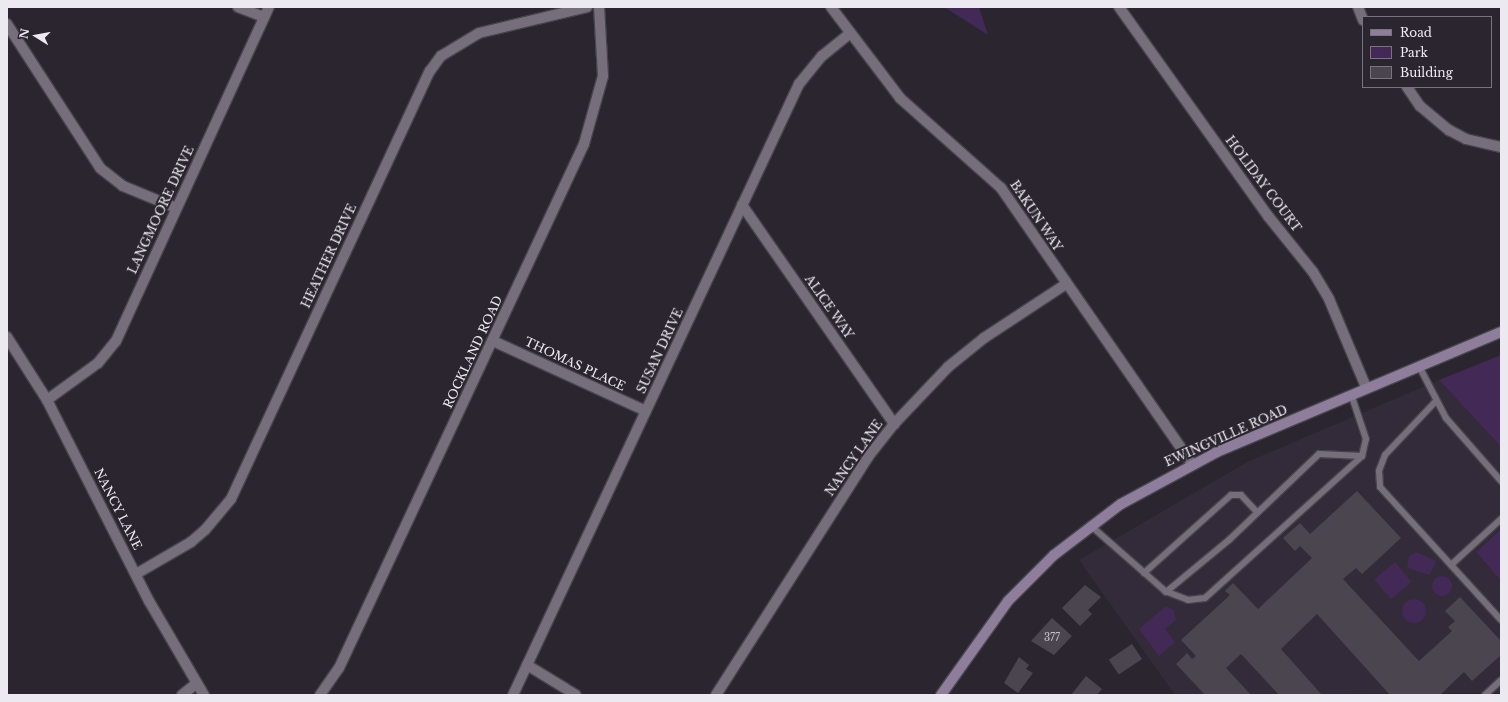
<!DOCTYPE html>
<html>
<head>
<meta charset="utf-8">
<style>
	body { margin:0 }
	#map { position:relative; width:1508px; height:702px; overflow:hidden; background:#2a252f; font-family:"Libre Baskerville",serif }
	div>[style] { position:absolute }
	[style*='--x'] { left:calc(var(--x)*1px); top:calc(var(--y)*1px); width:calc(var(--w)*1px); rotate:calc(var(--a)*1deg) }
	.built>* { inset:0; background:#332a3a }
	.green>* { inset:0; background:#422956; transform-origin:0 0 }
	.round { border-radius:50% }
	.building>* { inset:0; background:#4b4550; transform-origin:0 0 }
	.roads { filter:drop-shadow(1px 0 #47434b) drop-shadow(-1px 0 #47434b) drop-shadow(0 1px #47434b) drop-shadow(0 -1px #47434b) }
	.lane>* { height:6px; margin:-3px; padding:0 3px; transform-origin:3px; border-radius:3px; background:#766f7b }
	.street>* { height:10px; margin:-5px; padding:0 5px; transform-origin:5px; border-radius:5px; background:#766f7b }
	.secondary>* { height:10px; margin:-5px; padding:0 5px; transform-origin:5px; border-radius:5px; background:#8e7d9b }
	span { translate:-50% -50%; white-space:nowrap; text-align:center; line-height:1.15; -webkit-text-stroke:4px #2a252f; paint-order:stroke }
	.number-label { font-size:10px; color:#c4c0c8 }
	.number-label span { -webkit-text-stroke-width:0 }
	.street-label { font-size:12px; color:#ede9f0 }
	.frame { position:absolute; inset:0; border:8px solid #ede9f0; pointer-events:none }
	.legend { position:absolute; left:1362px; top:16px; width:130px; height:72px; box-sizing:border-box; background:#2a252f; border:1px solid #78737c; margin:0; padding:5px 7px; list-style:none; font-size:12px; color:#ede9f0 }
	.legend li { display:flex; align-items:center; gap:8px; height:20px }
	.legend b { width:20px; border:1px solid #78737c }
	.north { position:absolute; left:16px; top:16px; width:40px; height:40px; -webkit-text-stroke:3px #2a252f; paint-order:stroke; rotate:281deg; font-size:11px; font-weight:700; line-height:16px; text-align:center; color:#ede9f0 }
	.north::after { content:''; display:block; margin:auto; width:14px; height:18px; background:#ede9f0; clip-path:polygon(50% 0,100% 100%,50% 72%,0 100%) }
</style>
</head>
<body>
<div id="map">
	<div class="built">
		<i style="clip-path:polygon(1439px 380px,1501px 447px,1501px 529px,1476px 552px,1501px 581px,1501px 693px,1175px 695px,1079px 560px,1247px 462px)"></i>
	</div>
	<div class="green">
		<i style="clip-path:polygon(944px 7px,979px 7px,988px 35px)"></i>
		<i style="clip-path:polygon(1501px 355px,1501px 447px,1439px 380px)"></i>
		<i style="clip-path:polygon(1501px 529px,1501px 581px,1476px 552px)"></i>
		<i style="clip-path:polygon(1416px 552px,1436px 561px,1430px 575px,1407px 568px,1409px 556px)"></i>
		<i style="left:1395px;top:562px;width:26px;height:27px;rotate:50deg"></i>
		<i class="round" style="left:1432px;top:576px;width:20px;height:20px"></i>
		<i class="round" style="left:1402px;top:599px;width:24px;height:24px"></i>
		<i style="clip-path:polygon(1166px 606px,1174px 610px,1176px 620px,1165px 629px,1175px 642px,1159px 656px,1139px 629px)"></i>
	</div>
	<div class="building">
		<i style="clip-path:polygon(1357px 491px,1401px 538px,1362px 574px,1356px 568px,1343px 579px,1419px 661px,1452px 631px,1448px 627px,1455px 621px,1445px 611px,1460px 597px,1501px 641px,1501px 655px,1472px 681px,1464px 672px,1440px 695px,1390px 695px,1317px 614px,1281px 649px,1322px 695px,1279px 695px,1241px 654px,1226px 668px,1251px 695px,1205px 695px,1176px 664px,1187px 653px,1192px 659px,1196px 656px,1181px 640px,1230px 595px,1225px 591px,1233px 583px,1258px 609px,1312px 558px,1300px 546px,1295px 551px,1283px 538px,1300px 523px,1310px 534px)"></i>
		<i style="clip-path:polygon(1085px 585px,1101px 597px,1088px 610px,1092px 614px,1080px 626px,1062px 608px)"></i>
		<i style="clip-path:polygon(1052px 618px,1072px 636px,1054px 655px,1031px 641px)"></i>
		<i style="left:1132px;top:644px;width:18px;height:28px;rotate:56deg"></i>
		<i style="clip-path:polygon(1019px 657px,1029px 665px,1026px 669px,1033px 673px,1018px 693px,1004px 683px)"></i>
		<i style="clip-path:polygon(1086px 676px,1102px 689px,1097px 695px,1071px 695px)"></i>
	</div>
	<div class="roads">
		<div class="lane">
			<i style="--x:1419;--y:366;--w:59;--a:62.6"></i>
			<i style="--x:1446;--y:418;--w:84;--a:48.9"></i>
			<i style="--x:1436;--y:401;--w:74;--a:133.4"></i>
			<i style="--x:1385;--y:455;--w:17;--a:111"></i>
			<i style="--x:1379;--y:471;--w:16;--a:86"></i>
			<i style="--x:1380;--y:487;--w:180;--a:47.7"></i>
			<i style="--x:1090;--y:525;--w:100;--a:41.3"></i>
			<i style="--x:1165;--y:591;--w:25;--a:21"></i>
			<i style="--x:1188;--y:600;--w:17;--a:-7"></i>
			<i style="--x:1205;--y:598;--w:212;--a:-42.1"></i>
			<i style="--x:1362;--y:456;--w:17;--a:-77"></i>
			<i style="--x:1366;--y:439;--w:47;--a:-108.4"></i>
			<i style="--x:1451;--y:565;--w:68;--a:-42.6"></i>
			<i style="--x:1144;--y:573;--w:117;--a:-41.9"></i>
			<i style="--x:1231;--y:495;--w:10;--a:0"></i>
			<i style="--x:1241;--y:495;--w:23;--a:47"></i>
			<i style="--x:1166;--y:592;--w:83;--a:-39.6"></i>
			<i style="--x:1230;--y:539;--w:123;--a:-43.7"></i>
			<i style="--x:1319;--y:454;--w:43;--a:2.7"></i>
			<i style="--x:1485;--y:695;--w:22;--a:-43"></i>
		</div>
		<div class="street">
			<i style="--x:238;--y:7;--w:28;--a:21"></i>
			<i style="--x:831;--y:7;--w:114;--a:52.8"></i>
			<i style="--x:900;--y:98;--w:135;--a:41.7"></i>
			<i style="--x:1001;--y:188;--w:336;--a:55.3"></i>
			<i style="--x:1119;--y:7;--w:257;--a:54.5"></i>
			<i style="--x:1268;--y:216;--w:72;--a:51.2"></i>
			<i style="--x:1313;--y:272;--w:31;--a:59"></i>
			<i style="--x:1329;--y:299;--w:95;--a:67.2"></i>
			<i style="--x:1358;--y:7;--w:14;--a:69"></i>
			<i style="--x:7;--y:24;--w:171;--a:57.1"></i>
			<i style="--x:100;--y:168;--w:29;--a:38"></i>
			<i style="--x:123;--y:186;--w:57;--a:22.5"></i>
			<i style="--x:1407;--y:87;--w:23;--a:56"></i>
			<i style="--x:1420;--y:106;--w:38;--a:40"></i>
			<i style="--x:1449;--y:130;--w:19;--a:28"></i>
			<i style="--x:1466;--y:139;--w:36;--a:13"></i>
			<i style="--x:742;--y:205;--w:267;--a:55.2"></i>
			<i style="--x:7;--y:337;--w:75;--a:57.6"></i>
			<i style="--x:47;--y:400;--w:225;--a:63.1"></i>
			<i style="--x:149;--y:601;--w:109;--a:59.7"></i>
			<i style="--x:493;--y:341;--w:168;--a:24.6"></i>
			<i style="--x:47;--y:400;--w:63;--a:-36"></i>
			<i style="--x:98;--y:363;--w:28;--a:-51"></i>
			<i style="--x:116;--y:341;--w:367;--a:-65.4"></i>
			<i style="--x:136;--y:574;--w:64;--a:-30.2"></i>
			<i style="--x:191;--y:542;--w:18;--a:-41"></i>
			<i style="--x:205;--y:530;--w:40;--a:-50"></i>
			<i style="--x:231;--y:499;--w:472;--a:-65.1"></i>
			<i style="--x:430;--y:71;--w:19;--a:-54"></i>
			<i style="--x:441;--y:56;--w:44;--a:-31.2"></i>
			<i style="--x:479;--y:33;--w:111;--a:-13.5"></i>
			<i style="--x:527;--y:665;--w:57;--a:31.5"></i>
			<i style="--x:182;--y:695;--w:19;--a:-39"></i>
			<i style="--x:320;--y:695;--w:33;--a:-55"></i>
			<i style="--x:339;--y:668;--w:578;--a:-64.94"></i>
			<i style="--x:584;--y:144;--w:71;--a:-74.4"></i>
			<i style="--x:603;--y:76;--w:69;--a:-93.3"></i>
			<i style="--x:513;--y:695;--w:675;--a:-64.92"></i>
			<i style="--x:799;--y:84;--w:36;--a:-51"></i>
			<i style="--x:822;--y:56;--w:36;--a:-39"></i>
			<i style="--x:716;--y:695;--w:282;--a:-57.4"></i>
			<i style="--x:868;--y:457;--w:42;--a:-51.8"></i>
			<i style="--x:894;--y:424;--w:79;--a:-46.5"></i>
			<i style="--x:948;--y:367;--w:46;--a:-38.9"></i>
			<i style="--x:984;--y:338;--w:98;--a:-33.4"></i>
		</div>
		<div class="secondary">
			<i style="--x:941;--y:695;--w:115;--a:-54.5"></i>
			<i style="--x:1008;--y:601;--w:65;--a:-45"></i>
			<i style="--x:1054;--y:555;--w:84;--a:-37.3"></i>
			<i style="--x:1121;--y:504;--w:109;--a:-28.4"></i>
			<i style="--x:1217;--y:452;--w:308;--a:-22.9"></i>
		</div>
	</div>
	<div class="number-label">
		<span style="left:1052px;top:638px">377</span>
	</div>
	<div class="street-label">
		<span style="left:1263px;top:184px;rotate:53deg">HOLIDAY COURT</span>
		<span style="left:161px;top:210px;rotate:-65deg">LANGMOORE DRIVE</span>
		<span style="left:1036px;top:216px;rotate:56deg">BAKUN WAY</span>
		<span style="left:329px;top:256px;rotate:-65deg">HEATHER DRIVE</span>
		<span style="left:829px;top:307px;rotate:55deg">ALICE WAY</span>
		<span style="left:660px;top:351px;rotate:-65deg">SUSAN DRIVE</span>
		<span style="left:473px;top:352px;rotate:-65deg">ROCKLAND ROAD</span>
		<span style="left:575px;top:364px;rotate:25deg">THOMAS PLACE</span>
		<span style="left:1226px;top:436px;rotate:-24deg">EWINGVILLE ROAD</span>
		<span style="left:854px;top:458px;rotate:-55deg">NANCY LANE</span>
		<span style="left:118px;top:509px;rotate:63deg">NANCY LANE</span>
	</div>
	<div class="frame"></div>
	<ul class="legend">
	<li><b style="height:5px;background:#8e7d9b"></b>Road</li>
	<li><b style="height:11px;background:#422956"></b>Park</li>
	<li><b style="height:11px;background:#4b4550"></b>Building</li>
	</ul>
	<div class="north">N</div>
</div>
</body>
</html>
